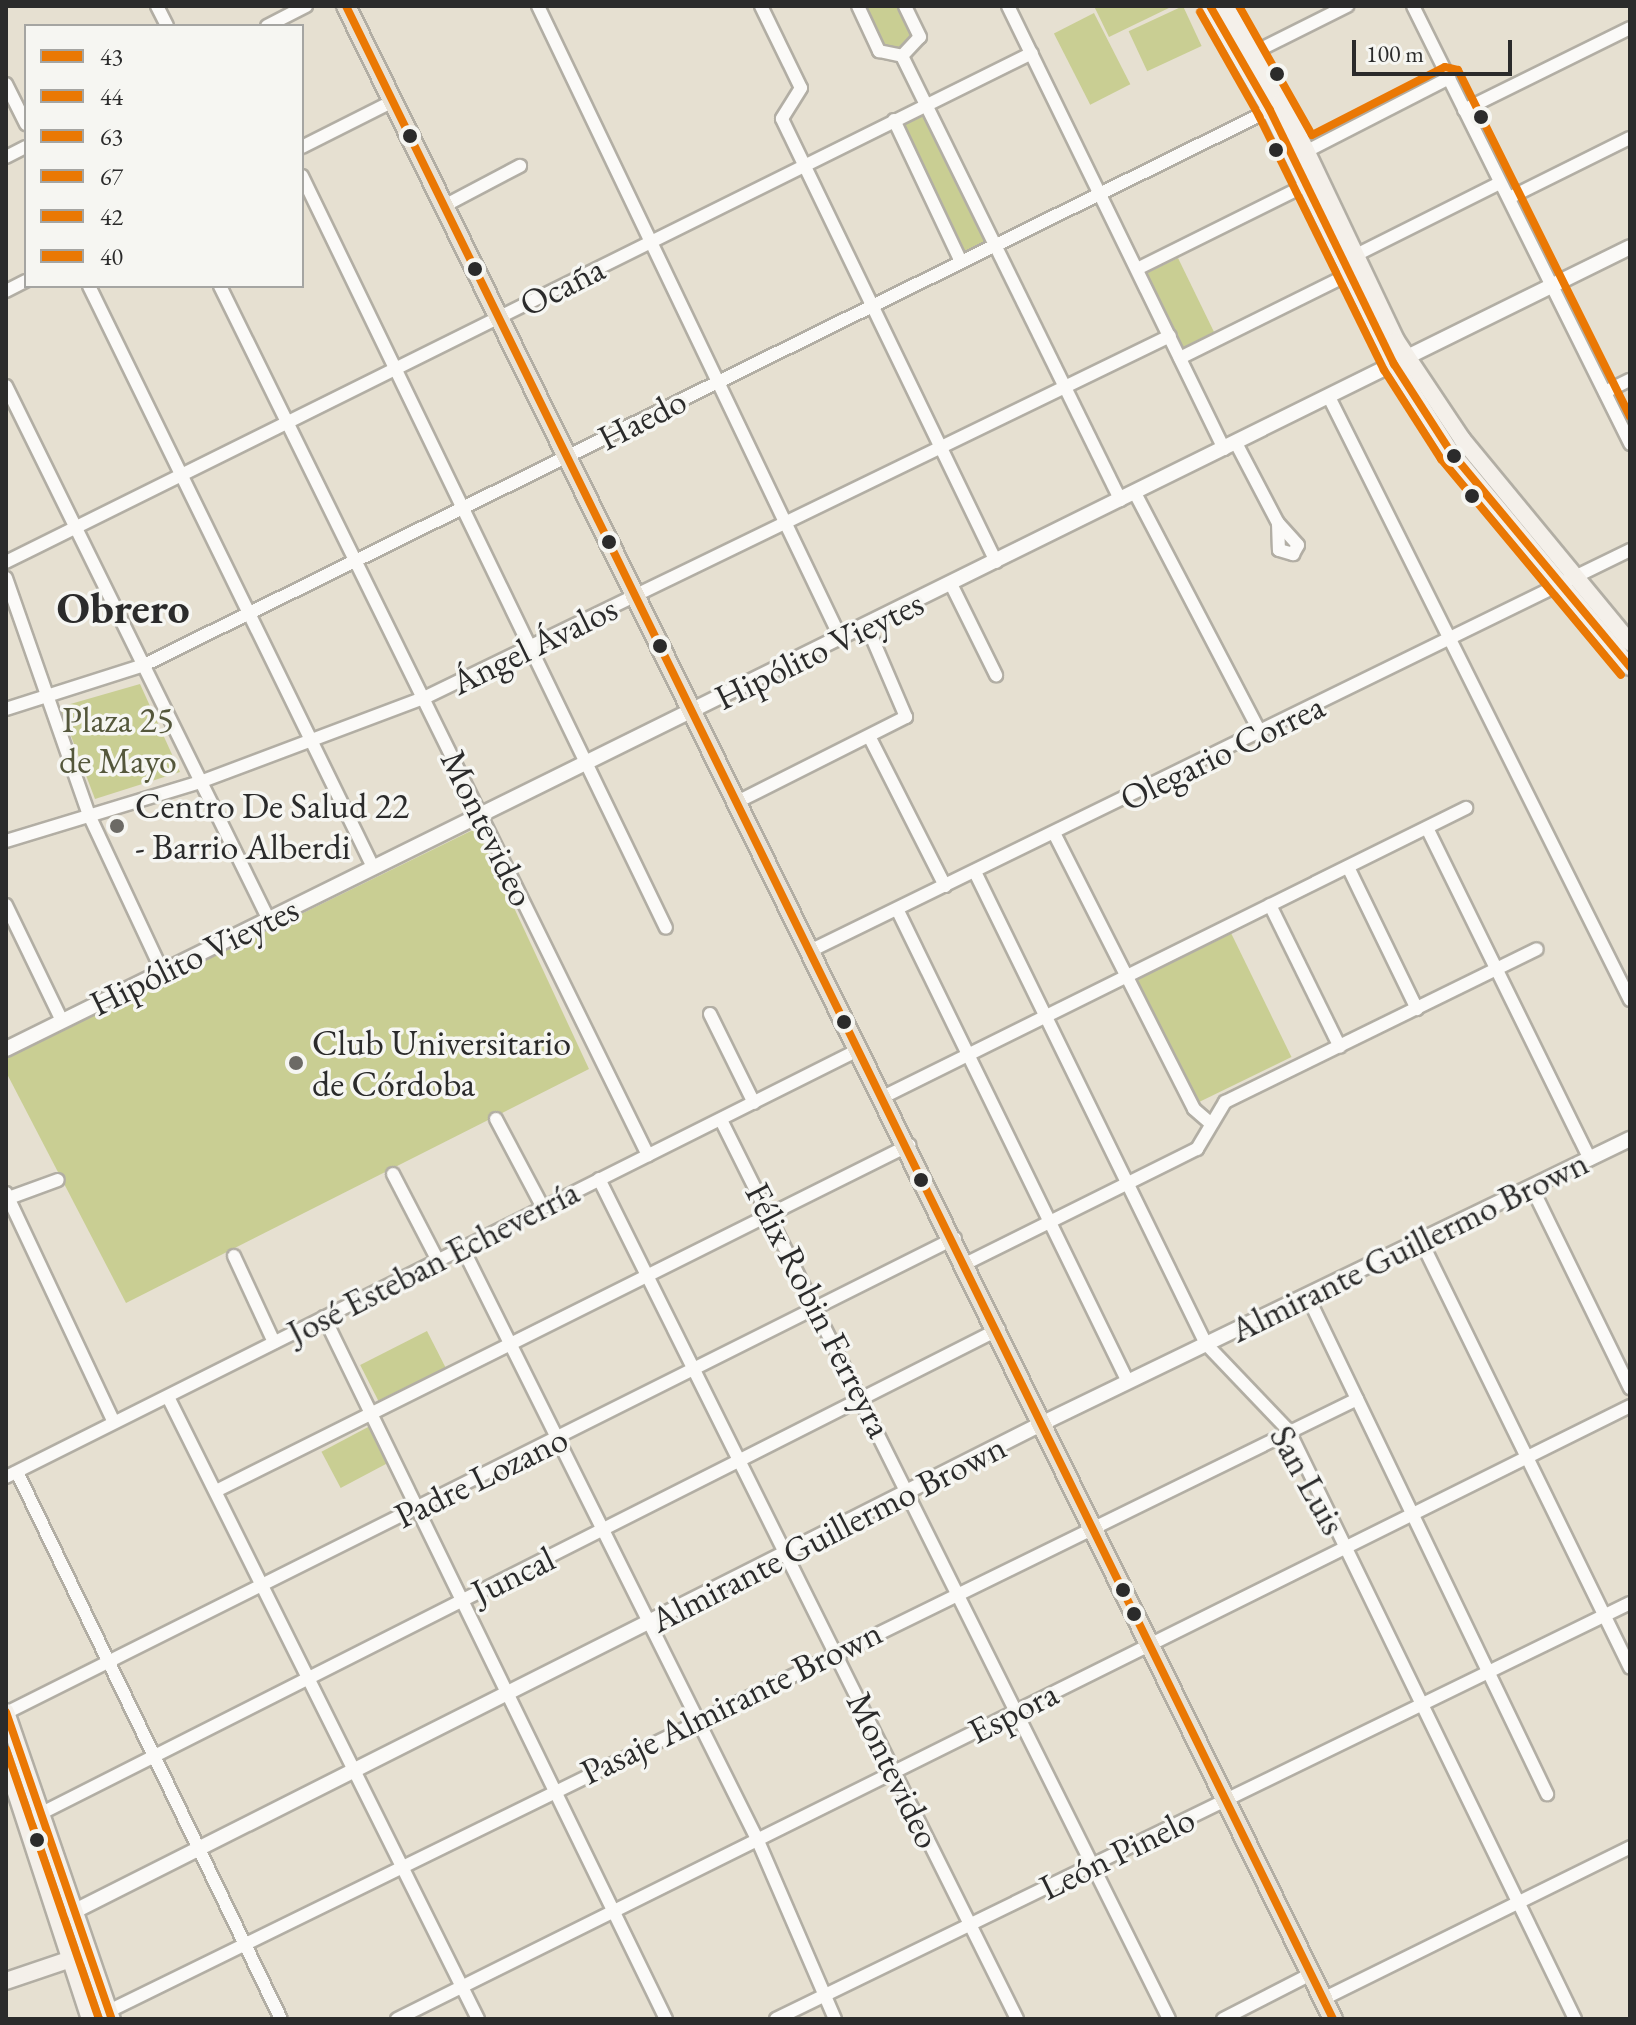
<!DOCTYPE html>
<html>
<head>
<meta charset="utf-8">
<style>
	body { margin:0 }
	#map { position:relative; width:1636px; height:2025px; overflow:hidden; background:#e6e0d1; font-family:"EB Garamond",serif }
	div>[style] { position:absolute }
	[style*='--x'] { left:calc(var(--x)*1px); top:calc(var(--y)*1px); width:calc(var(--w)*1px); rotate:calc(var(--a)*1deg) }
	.green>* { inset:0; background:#c9ce93; transform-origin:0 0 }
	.roads { filter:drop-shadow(2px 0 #b2aea4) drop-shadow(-2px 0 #b2aea4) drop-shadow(0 2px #b2aea4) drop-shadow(0 -2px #b2aea4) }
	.minor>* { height:12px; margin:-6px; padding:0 6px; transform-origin:6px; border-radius:6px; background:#fbfaf8 }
	.tertiary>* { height:14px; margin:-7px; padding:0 7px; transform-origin:7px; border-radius:7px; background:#fbfaf8 }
	.secondary>* { height:16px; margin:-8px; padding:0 8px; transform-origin:8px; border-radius:8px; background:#f4f0ea }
	.primary>* { height:18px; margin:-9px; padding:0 9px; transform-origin:9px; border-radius:9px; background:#e9e2d5 }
	.bus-1>* { height:8px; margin:-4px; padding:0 4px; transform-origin:4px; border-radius:4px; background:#ea7804 }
	.bus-2>* { height:8px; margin:-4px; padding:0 4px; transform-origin:4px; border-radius:4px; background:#ea7804 }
	.bus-3>* { height:8px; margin:-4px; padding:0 4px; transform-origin:4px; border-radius:4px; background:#ea7804 }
	.bus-4>* { height:8px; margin:-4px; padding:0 4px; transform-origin:4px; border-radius:4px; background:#ea7804 }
	.bus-5>* { height:8px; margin:-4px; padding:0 4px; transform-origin:4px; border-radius:4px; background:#ea7804 }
	.bus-6>* { height:8px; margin:-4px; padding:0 4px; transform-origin:4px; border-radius:4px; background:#ea7804 }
	.dots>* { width:22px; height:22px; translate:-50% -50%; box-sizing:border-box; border:4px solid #f6f6f2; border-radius:50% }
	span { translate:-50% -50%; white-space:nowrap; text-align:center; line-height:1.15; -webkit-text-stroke:7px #f6f6f2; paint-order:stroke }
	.street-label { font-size:36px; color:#2b2b2b }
	.park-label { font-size:36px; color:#54573b }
	.poi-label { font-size:36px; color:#2b2b2b }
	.left { translate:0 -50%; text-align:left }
	.district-label { font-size:44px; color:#2b2b2b; font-weight:700 }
	.frame { position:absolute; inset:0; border:8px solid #2b2b2b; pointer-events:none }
	.legend { position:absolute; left:24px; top:24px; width:280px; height:264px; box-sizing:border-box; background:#f6f6f2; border:2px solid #a5a5a2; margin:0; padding:10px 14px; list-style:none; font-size:24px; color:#2b2b2b }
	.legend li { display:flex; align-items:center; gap:16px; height:40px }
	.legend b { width:40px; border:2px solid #a5a5a2 }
	.scale { position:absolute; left:1352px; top:40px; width:160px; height:36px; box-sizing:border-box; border:4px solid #2b2b2b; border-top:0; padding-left:10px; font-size:24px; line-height:28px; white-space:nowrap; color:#2b2b2b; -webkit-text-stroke:6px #f6f6f2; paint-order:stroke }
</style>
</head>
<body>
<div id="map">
	<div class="green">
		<i style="clip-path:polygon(862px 6px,902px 6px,916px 36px,901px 53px,881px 47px)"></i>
		<i style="clip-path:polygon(1094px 6px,1173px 6px,1109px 37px)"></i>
		<i style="left:1183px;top:6px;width:44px;height:60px;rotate:65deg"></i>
		<i style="left:1094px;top:13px;width:80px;height:45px;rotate:63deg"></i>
		<i style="left:923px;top:113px;width:147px;height:25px;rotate:64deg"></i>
		<i style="left:1178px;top:258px;width:85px;height:36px;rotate:64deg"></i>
		<i style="clip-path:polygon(140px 684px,180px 772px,95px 799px,60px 707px)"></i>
		<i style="clip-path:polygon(477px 828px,589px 1069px,126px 1303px,6px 1072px,6px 1058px)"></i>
		<i style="left:1231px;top:933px;width:138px;height:105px;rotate:64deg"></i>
		<i style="left:427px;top:1331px;width:42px;height:75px;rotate:63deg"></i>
		<i style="left:370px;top:1426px;width:41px;height:55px;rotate:62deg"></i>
	</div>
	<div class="roads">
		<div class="minor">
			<i style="--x:157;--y:6;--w:22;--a:63"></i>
			<i style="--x:538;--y:6;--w:702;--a:64.42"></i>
			<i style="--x:761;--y:6;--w:91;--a:64"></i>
			<i style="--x:801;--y:88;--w:36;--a:122"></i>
			<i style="--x:782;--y:119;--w:492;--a:64.2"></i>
			<i style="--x:858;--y:6;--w:50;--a:65"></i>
			<i style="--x:879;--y:51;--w:24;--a:12"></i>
			<i style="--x:902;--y:56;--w:26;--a:-47"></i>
			<i style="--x:920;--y:37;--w:34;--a:-116"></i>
			<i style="--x:1008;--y:6;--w:493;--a:64"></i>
			<i style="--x:1413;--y:6;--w:489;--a:63.6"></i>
			<i style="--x:267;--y:26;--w:44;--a:-27.1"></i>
			<i style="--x:1249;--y:55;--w:110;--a:-26.6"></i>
			<i style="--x:902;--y:56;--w:495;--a:63.8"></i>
			<i style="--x:6;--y:84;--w:45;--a:63.4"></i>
			<i style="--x:1464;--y:110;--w:185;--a:-26.3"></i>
			<i style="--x:894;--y:120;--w:157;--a:64.7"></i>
			<i style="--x:302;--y:147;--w:102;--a:-26.8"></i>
			<i style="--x:1307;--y:151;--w:160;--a:-27.2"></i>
			<i style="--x:6;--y:157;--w:22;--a:-27"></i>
			<i style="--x:302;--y:176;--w:835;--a:64.17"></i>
			<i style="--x:1509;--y:198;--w:135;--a:-26.4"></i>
			<i style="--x:444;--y:206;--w:86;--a:-27.8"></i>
			<i style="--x:1356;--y:255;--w:161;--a:-26.6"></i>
			<i style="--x:1137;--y:269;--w:189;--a:-26.4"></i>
			<i style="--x:89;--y:286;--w:647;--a:63.95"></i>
			<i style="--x:220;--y:286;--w:969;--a:63.78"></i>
			<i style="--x:6;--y:291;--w:22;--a:-27"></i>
			<i style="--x:1180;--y:358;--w:189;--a:-26.4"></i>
			<i style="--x:6;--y:386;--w:595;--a:63.78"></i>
			<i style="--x:1605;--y:392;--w:28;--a:-26"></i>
			<i style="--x:1329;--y:397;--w:674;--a:63.47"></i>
			<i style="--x:1236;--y:443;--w:90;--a:62.3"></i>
			<i style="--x:1278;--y:523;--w:27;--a:88"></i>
			<i style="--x:1279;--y:550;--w:15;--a:16"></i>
			<i style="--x:1293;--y:554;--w:10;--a:-61"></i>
			<i style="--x:1298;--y:545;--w:30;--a:-132"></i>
			<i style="--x:1135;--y:493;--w:272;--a:62.4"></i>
			<i style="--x:6;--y:562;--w:1145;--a:-26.39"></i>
			<i style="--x:6;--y:578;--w:251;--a:70.7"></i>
			<i style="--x:89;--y:815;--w:172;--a:64.9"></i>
			<i style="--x:951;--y:584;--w:102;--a:63.7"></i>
			<i style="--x:6;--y:709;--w:145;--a:-17.7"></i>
			<i style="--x:144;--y:665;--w:1255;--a:-26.24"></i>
			<i style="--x:870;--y:738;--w:166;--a:63.1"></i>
			<i style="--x:739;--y:801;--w:187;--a:-26.7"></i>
			<i style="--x:906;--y:717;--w:99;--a:-113.2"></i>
			<i style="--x:1427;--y:828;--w:369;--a:63.8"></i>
			<i style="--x:1054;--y:833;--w:309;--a:63.1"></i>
			<i style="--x:1194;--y:1109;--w:21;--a:41"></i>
			<i style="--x:6;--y:841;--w:203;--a:-16.9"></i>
			<i style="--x:200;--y:782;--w:239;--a:-20.6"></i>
			<i style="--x:424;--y:698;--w:829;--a:-25.89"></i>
			<i style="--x:1348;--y:867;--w:158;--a:64.1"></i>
			<i style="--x:975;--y:872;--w:525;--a:63.92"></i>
			<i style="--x:1206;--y:1344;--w:120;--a:46.3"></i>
			<i style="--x:1289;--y:1431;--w:654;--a:64.06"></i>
			<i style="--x:6;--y:905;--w:129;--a:64.2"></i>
			<i style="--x:1270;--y:905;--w:158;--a:63.8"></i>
			<i style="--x:897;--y:909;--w:526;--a:63.97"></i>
			<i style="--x:812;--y:950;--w:911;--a:-26.06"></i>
			<i style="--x:710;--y:1014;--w:99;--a:63.7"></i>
			<i style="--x:883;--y:1097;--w:651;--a:-26.37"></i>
			<i style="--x:496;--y:1119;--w:98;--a:62.1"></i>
			<i style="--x:721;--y:1120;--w:1004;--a:63.51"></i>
			<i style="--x:393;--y:1174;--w:96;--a:62.6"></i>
			<i style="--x:599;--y:1179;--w:938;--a:63.54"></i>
			<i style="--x:1532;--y:1188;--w:223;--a:63.9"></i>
			<i style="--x:6;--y:1193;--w:253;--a:64.8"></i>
			<i style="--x:6;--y:1199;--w:55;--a:-20.1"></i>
			<i style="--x:1421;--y:1241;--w:475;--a:63.9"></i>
			<i style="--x:462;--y:1247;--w:664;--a:63.51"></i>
			<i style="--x:758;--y:1841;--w:194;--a:66.6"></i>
			<i style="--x:234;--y:1256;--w:95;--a:65.1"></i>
			<i style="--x:967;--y:1263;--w:257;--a:-26.4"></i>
			<i style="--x:1197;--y:1149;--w:55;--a:-59.2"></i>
			<i style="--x:1225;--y:1102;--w:347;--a:-26.1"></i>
			<i style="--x:1307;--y:1295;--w:554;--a:64.31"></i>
			<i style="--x:324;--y:1317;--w:781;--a:64.03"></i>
			<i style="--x:168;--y:1397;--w:695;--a:63.51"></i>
			<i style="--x:17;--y:1472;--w:607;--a:64.24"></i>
			<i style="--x:6;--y:1477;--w:955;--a:-26.62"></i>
			<i style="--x:216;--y:1491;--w:775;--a:-26.53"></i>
			<i style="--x:6;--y:1713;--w:1061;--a:-26.59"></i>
			<i style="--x:26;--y:1821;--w:1090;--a:-26.82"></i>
			<i style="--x:1323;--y:1999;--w:343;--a:-26.3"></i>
			<i style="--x:109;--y:2011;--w:1390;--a:-26.12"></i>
			<i style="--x:397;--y:2019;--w:1377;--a:-26.43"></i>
			<i style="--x:776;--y:2019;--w:950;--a:-25.97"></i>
			<i style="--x:1223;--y:2019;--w:99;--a:-27.1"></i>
		</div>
		<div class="tertiary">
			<i style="--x:6;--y:1049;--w:1811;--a:-26.28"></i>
			<i style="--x:73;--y:1912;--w:1089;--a:-26.75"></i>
			<i style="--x:1045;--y:1422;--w:650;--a:-25.82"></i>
		</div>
		<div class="secondary">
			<i style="--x:1210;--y:6;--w:120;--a:60"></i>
			<i style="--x:1270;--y:110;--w:283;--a:64"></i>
			<i style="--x:1394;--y:364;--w:103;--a:57.2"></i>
			<i style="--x:1450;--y:451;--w:281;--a:50.2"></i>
			<i style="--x:1225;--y:6;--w:110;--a:58.8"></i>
			<i style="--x:1282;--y:100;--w:266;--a:64.6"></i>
			<i style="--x:1396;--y:340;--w:119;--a:56.3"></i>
			<i style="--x:1462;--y:439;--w:264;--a:50.5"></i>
			<i style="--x:6;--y:1712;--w:325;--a:71"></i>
			<i style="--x:6;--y:1762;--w:270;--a:71.9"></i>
			<i style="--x:6;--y:1981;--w:78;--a:-18.7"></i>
		</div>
		<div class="primary">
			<i style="--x:346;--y:6;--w:2242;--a:63.88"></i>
		</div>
	</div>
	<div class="bus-1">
		<i style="--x:346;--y:6;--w:2242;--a:63.88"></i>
	</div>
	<div class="bus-2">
		<i style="--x:1210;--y:6;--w:120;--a:60"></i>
		<i style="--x:1270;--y:110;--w:283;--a:64"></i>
		<i style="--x:1394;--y:364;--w:103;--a:57.2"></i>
		<i style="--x:1450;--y:451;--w:281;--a:50.2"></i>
	</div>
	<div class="bus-3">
		<i style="--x:1200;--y:12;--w:120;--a:60.4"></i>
		<i style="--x:1259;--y:116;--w:283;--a:63.8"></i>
		<i style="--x:1384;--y:370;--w:106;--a:57.4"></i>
		<i style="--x:1441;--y:459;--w:281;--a:50.2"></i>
	</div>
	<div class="bus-4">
		<i style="--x:1239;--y:6;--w:148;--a:60.5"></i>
		<i style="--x:1312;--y:135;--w:149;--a:-27.1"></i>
		<i style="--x:1445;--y:67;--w:13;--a:13"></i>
		<i style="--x:1458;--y:70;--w:387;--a:63.6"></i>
	</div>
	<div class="bus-5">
		<i style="--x:6;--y:1712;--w:325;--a:71"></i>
	</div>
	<div class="bus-6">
		<i style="--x:6;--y:1749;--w:286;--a:71"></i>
	</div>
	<div class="dots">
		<i style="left:1277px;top:74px;background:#2b2b2b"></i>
		<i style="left:1481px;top:117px;background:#2b2b2b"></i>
		<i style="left:410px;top:136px;background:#2b2b2b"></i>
		<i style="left:1276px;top:150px;background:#2b2b2b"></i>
		<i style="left:475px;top:269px;background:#2b2b2b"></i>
		<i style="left:1454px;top:456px;background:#2b2b2b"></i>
		<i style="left:1472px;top:496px;background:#2b2b2b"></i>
		<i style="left:609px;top:542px;background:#2b2b2b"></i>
		<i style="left:660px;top:646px;background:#2b2b2b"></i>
		<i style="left:117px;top:826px;background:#6c6a65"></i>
		<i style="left:844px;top:1022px;background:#2b2b2b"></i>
		<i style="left:296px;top:1063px;background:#6c6a65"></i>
		<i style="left:921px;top:1180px;background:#2b2b2b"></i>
		<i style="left:1123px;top:1590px;background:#2b2b2b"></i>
		<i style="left:1134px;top:1614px;background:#2b2b2b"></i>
		<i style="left:37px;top:1840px;background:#2b2b2b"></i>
	</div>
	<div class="street-label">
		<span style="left:562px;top:286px;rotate:-27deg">Ocaña</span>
		<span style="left:642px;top:419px;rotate:-27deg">Haedo</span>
		<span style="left:534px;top:645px;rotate:-26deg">Ángel Ávalos</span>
		<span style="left:819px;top:650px;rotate:-26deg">Hipólito Vieytes</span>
		<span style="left:1222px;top:752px;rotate:-26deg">Olegario Correa</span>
		<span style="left:488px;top:828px;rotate:64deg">Montevideo</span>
		<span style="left:194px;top:956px;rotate:-26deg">Hipólito Vieytes</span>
		<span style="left:1409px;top:1246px;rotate:-26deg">Almirante Guillermo Brown</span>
		<span style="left:433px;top:1262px;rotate:-27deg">José Esteban Echeverría</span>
		<span style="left:819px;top:1310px;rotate:63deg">Félix Robin Ferreyra</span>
		<span style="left:481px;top:1477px;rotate:-26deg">Padre Lozano</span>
		<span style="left:1308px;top:1480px;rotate:61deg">San Luis</span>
		<span style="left:828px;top:1533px;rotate:-27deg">Almirante Guillermo Brown</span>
		<span style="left:513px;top:1575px;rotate:-26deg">Juncal</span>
		<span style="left:731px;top:1702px;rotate:-26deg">Pasaje Almirante Brown</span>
		<span style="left:1013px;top:1712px;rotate:-27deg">Espora</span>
		<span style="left:894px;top:1770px;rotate:64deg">Montevideo</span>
		<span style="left:1117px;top:1853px;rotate:-26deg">León Pinelo</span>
	</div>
	<div class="park-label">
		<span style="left:118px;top:740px">Plaza 25<br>de Mayo</span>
	</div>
	<div class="poi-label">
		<span class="left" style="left:135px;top:826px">Centro De Salud 22<br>- Barrio Alberdi</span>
		<span class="left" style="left:312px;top:1063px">Club Universitario<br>de Córdoba</span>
	</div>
	<div class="district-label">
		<span style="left:123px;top:608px">Obrero</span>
	</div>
	<div class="frame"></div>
	<ul class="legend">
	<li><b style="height:10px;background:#ea7804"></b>43</li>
	<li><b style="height:10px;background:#ea7804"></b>44</li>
	<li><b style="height:10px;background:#ea7804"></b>63</li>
	<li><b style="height:10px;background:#ea7804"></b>67</li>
	<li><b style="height:10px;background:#ea7804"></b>42</li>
	<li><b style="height:10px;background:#ea7804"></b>40</li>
	</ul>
	<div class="scale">100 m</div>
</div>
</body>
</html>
